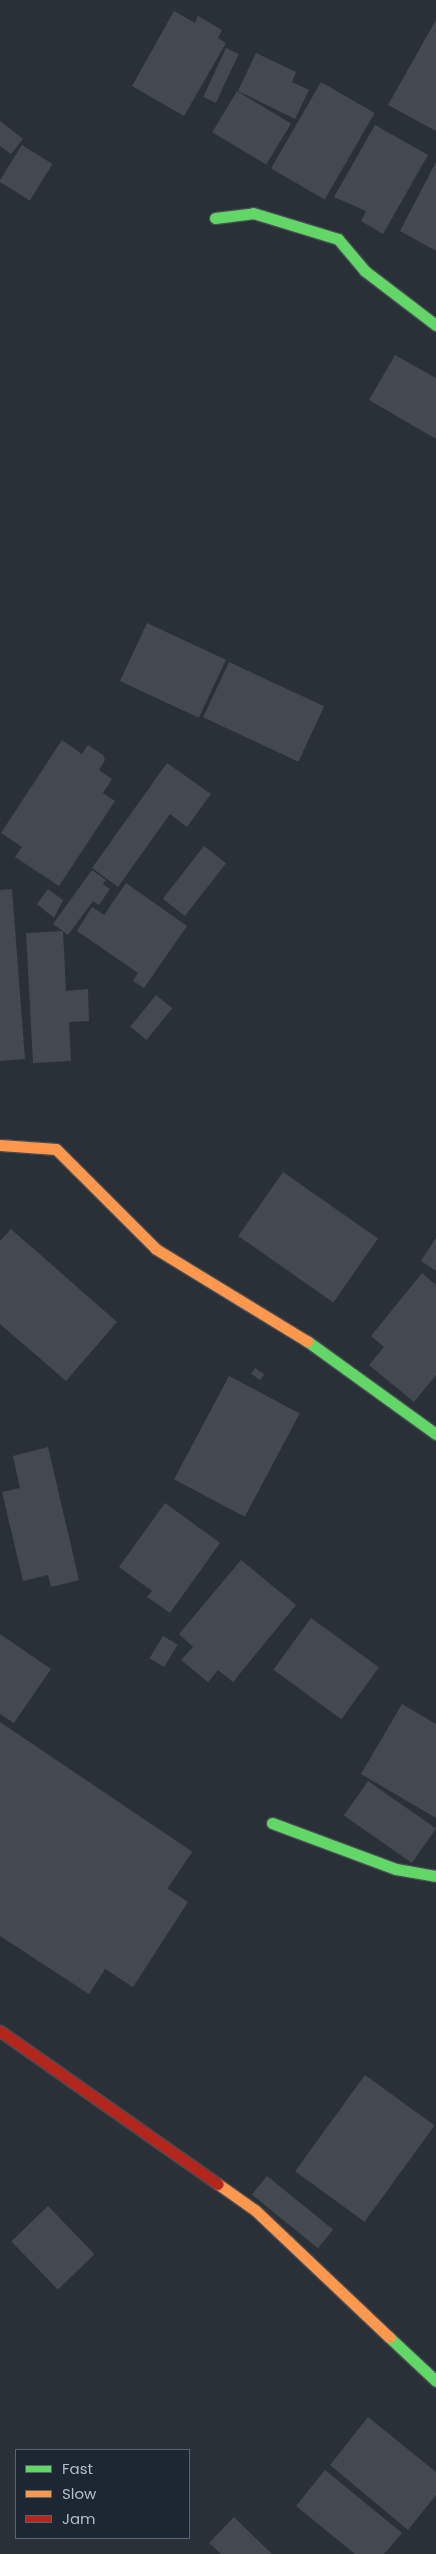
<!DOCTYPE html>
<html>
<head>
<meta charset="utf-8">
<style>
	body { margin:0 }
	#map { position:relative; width:436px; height:2554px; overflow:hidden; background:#2a3038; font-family:Poppins,sans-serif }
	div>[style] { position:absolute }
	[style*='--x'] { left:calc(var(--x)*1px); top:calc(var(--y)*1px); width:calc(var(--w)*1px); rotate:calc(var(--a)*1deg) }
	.building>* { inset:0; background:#444950; transform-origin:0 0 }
	.roads { filter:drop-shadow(1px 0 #484c53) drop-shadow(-1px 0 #484c53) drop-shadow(0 1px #484c53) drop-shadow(0 -1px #484c53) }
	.fast>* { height:11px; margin:-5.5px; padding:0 5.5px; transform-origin:5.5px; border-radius:5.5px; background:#63d668 }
	.slow>* { height:11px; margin:-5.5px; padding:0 5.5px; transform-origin:5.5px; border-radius:5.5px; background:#ff974d }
	.jam>* { height:11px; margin:-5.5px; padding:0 5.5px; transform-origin:5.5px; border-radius:5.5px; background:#b3261e }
	span { translate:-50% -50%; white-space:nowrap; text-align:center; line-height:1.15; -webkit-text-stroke:5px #1d2633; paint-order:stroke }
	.legend { position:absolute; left:15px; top:2449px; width:175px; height:90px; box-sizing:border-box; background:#1d2633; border:1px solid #59626f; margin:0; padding:6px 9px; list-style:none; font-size:15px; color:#b4bcc9 }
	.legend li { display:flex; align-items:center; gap:10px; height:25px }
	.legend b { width:25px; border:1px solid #59626f }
</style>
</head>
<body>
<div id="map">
	<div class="building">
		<i style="clip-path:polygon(174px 11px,195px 23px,198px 16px,222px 30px,218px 38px,226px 43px,184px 116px,132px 86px)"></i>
		<i style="clip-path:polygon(436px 20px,436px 131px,388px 105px)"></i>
		<i style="left:226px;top:48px;width:14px;height:54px;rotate:25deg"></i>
		<i style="clip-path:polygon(256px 53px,296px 72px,292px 82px,309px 90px,295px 119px,238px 91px)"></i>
		<i style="left:321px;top:82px;width:62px;height:100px;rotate:30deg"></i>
		<i style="left:237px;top:91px;width:63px;height:48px;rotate:31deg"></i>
		<i style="clip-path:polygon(0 121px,23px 139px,11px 154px,0 146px)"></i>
		<i style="clip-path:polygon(375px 125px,428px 155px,383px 234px,361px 221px,366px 211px,334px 197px)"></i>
		<i style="left:22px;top:145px;width:36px;height:43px;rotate:32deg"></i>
		<i style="clip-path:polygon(436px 162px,436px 251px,400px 231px)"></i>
		<i style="clip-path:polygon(395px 355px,436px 378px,436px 439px,369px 400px)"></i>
		<i style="left:147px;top:623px;width:87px;height:64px;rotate:25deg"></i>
		<i style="left:229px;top:662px;width:105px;height:61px;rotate:25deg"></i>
		<i style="clip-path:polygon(62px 740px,82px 754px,88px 745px,103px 755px,105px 760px,99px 770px,112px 779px,103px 793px,115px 801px,59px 886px,15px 857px,22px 847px,1px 833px)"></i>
		<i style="clip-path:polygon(167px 763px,211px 794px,187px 827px,170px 814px,118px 887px,92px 868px)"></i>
		<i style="left:204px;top:846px;width:28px;height:67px;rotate:38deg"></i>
		<i style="clip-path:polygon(92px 870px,106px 880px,103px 884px,110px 889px,99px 905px,93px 901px,68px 935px,63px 931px,66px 991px,88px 989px,89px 1021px,69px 1022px,71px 1061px,33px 1063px,26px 933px,63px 931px,53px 924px)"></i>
		<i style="clip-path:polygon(126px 883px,187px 926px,144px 988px,133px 981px,138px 973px,77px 931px,92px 907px,104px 915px)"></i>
		<i style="clip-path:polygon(12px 889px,25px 1059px,0 1061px,0 890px)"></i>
		<i style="clip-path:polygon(48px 889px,63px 900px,54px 918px,37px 904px)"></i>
		<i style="left:156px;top:995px;width:21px;height:41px;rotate:39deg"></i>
		<i style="left:283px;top:1172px;width:116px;height:78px;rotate:35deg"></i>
		<i style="clip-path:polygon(11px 1229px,117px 1322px,66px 1381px,0 1324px,0 1241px)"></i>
		<i style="clip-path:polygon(436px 1238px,436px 1271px,421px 1261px)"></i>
		<i style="clip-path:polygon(422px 1273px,436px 1285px,436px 1375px,414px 1402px,369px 1365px,384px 1347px,371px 1336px)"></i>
		<i style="left:255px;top:1368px;width:11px;height:7px;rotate:34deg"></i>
		<i style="left:229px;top:1376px;width:80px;height:117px;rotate:28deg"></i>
		<i style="clip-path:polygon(48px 1447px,79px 1580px,51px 1587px,48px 1575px,23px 1581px,2px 1492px,20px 1488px,13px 1456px)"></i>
		<i style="clip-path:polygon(165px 1503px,220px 1543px,170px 1613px,147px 1597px,152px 1591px,119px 1567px)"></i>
		<i style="clip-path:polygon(241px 1560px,296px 1605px,233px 1682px,218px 1670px,208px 1682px,181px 1660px,193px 1647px,179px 1634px)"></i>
		<i style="left:311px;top:1618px;width:84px;height:64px;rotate:36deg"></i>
		<i style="clip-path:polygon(0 1634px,51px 1669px,14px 1723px,0 1714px)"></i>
		<i style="left:163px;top:1636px;width:17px;height:26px;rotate:31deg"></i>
		<i style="clip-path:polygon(402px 1704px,436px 1724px,436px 1818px,361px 1774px)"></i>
		<i style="left:0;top:1722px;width:232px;height:50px;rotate:34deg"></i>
		<i style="clip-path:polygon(0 1779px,188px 1902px,133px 1987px,105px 1969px,89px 1994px,0 1936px)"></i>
		<i style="left:368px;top:1781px;width:83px;height:42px;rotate:35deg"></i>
		<i style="left:365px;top:2075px;width:86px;height:119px;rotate:36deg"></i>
		<i style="left:267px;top:2176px;width:85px;height:24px;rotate:39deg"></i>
		<i style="left:48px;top:2206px;width:67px;height:51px;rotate:46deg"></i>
		<i style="clip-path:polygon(368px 2417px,436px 2472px,436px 2495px,408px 2530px,330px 2465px)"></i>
		<i style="clip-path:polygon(325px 2470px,402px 2533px,384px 2554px,355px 2554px,296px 2506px)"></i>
		<i style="clip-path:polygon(234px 2517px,272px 2554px,221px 2554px,209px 2543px)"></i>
	</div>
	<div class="roads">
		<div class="fast">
			<i style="--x:215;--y:218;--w:38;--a:-7"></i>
			<i style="--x:253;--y:213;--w:89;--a:17"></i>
			<i style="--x:338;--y:239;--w:42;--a:49.8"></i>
			<i style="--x:365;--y:271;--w:89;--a:37.3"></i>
			<i style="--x:307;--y:1341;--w:159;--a:35.8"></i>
			<i style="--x:272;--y:1823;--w:132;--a:20.4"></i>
			<i style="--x:396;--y:1869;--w:41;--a:9.9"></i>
			<i style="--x:389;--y:2337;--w:64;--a:43.1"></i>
		</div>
		<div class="slow">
			<i style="--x:0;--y:1145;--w:56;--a:4.1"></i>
			<i style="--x:56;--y:1149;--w:141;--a:45"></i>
			<i style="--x:156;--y:1249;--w:177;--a:31.4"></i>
			<i style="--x:218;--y:2184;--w:45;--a:35.1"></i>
			<i style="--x:255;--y:2210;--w:185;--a:43.5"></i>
		</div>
		<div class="jam">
			<i style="--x:0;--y:2031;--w:266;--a:35.1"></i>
		</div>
	</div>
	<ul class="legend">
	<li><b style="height:6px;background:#63d668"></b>Fast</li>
	<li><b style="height:6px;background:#ff974d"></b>Slow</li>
	<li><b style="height:6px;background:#b3261e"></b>Jam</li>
	</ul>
</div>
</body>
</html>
